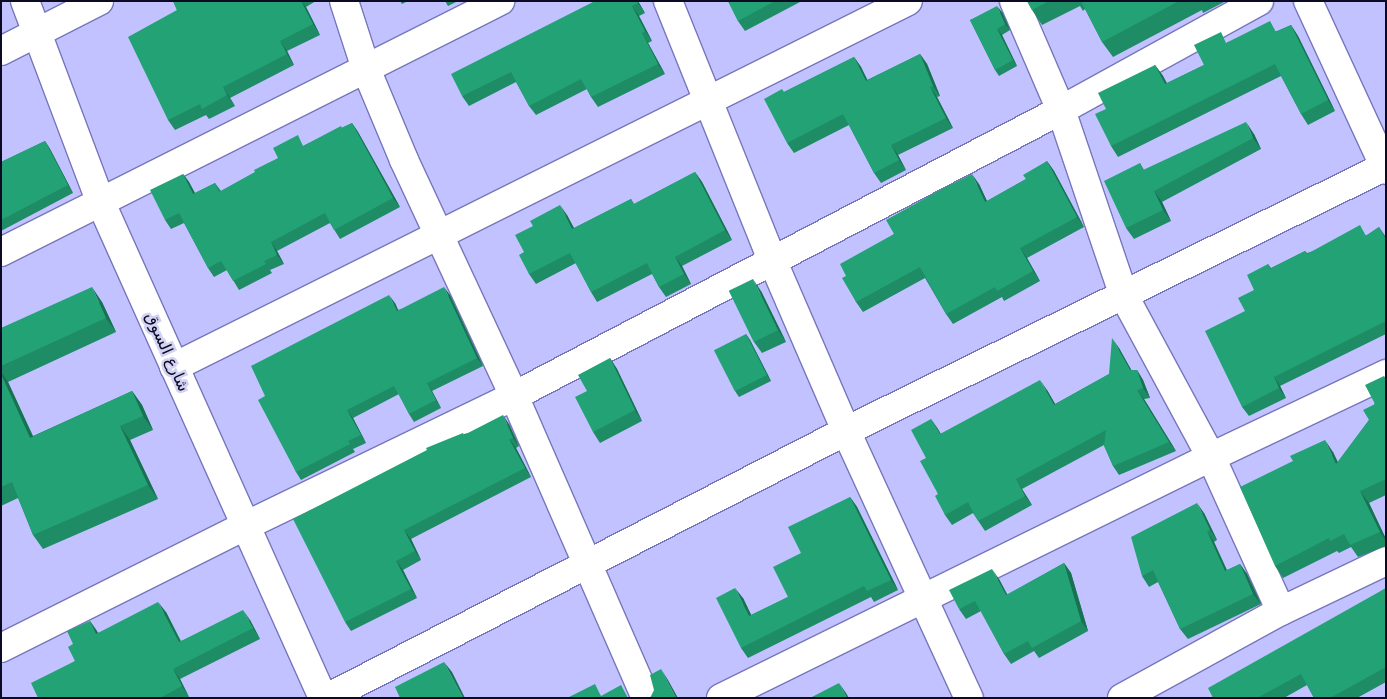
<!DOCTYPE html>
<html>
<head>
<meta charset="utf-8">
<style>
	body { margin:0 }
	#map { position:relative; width:1387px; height:699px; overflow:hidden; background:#c1c2ff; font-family:"DejaVu Sans",Vazirmatn,sans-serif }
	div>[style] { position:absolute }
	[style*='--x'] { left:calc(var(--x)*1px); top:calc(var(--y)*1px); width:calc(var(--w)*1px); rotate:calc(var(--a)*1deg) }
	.roads { filter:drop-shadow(1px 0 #7776bb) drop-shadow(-1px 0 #7776bb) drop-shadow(0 1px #7776bb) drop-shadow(0 -1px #7776bb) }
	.minor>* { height:28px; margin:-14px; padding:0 14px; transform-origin:14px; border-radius:14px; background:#fff }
	.wall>* { inset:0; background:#1e8c65 }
	.shaded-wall>* { inset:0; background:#187252 }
	.building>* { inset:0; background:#23a375; transform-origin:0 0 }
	span { translate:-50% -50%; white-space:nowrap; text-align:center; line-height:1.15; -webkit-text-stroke:5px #d2d3f2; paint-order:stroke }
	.street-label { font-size:16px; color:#0c0923 }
	.frame { position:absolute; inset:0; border:2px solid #0c0923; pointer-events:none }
</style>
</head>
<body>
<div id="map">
	<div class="roads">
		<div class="minor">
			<i style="--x:25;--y:1;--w:216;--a:69.4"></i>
			<i style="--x:101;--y:203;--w:543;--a:65.84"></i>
			<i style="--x:344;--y:1;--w:71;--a:72.1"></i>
			<i style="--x:366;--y:69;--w:99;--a:67.3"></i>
			<i style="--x:404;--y:160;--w:260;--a:65"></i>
			<i style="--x:514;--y:396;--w:330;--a:66.4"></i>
			<i style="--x:668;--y:1;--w:281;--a:68.1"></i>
			<i style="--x:773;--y:262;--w:184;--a:66.6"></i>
			<i style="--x:846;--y:431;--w:294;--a:65.3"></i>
			<i style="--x:1014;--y:1;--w:119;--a:66.7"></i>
			<i style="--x:1061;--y:110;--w:196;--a:71.3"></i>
			<i style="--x:1124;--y:296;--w:183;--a:61.6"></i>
			<i style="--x:1211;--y:457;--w:169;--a:65.6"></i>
			<i style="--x:1308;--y:1;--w:186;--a:65.2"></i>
			<i style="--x:1;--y:51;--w:110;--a:-27"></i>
			<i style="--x:1;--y:252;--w:559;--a:-26.7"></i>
			<i style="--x:174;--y:367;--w:820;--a:-26.5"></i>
			<i style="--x:1;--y:648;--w:273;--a:-26.6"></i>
			<i style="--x:245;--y:526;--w:299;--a:-25.8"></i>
			<i style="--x:514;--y:396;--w:617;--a:-27.6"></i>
			<i style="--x:1061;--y:110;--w:226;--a:-28.8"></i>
			<i style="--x:327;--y:698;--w:584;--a:-27.22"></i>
			<i style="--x:846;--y:431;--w:599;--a:-26.14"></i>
			<i style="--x:721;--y:698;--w:546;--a:-26.19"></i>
			<i style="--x:1211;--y:457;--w:194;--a:-25.4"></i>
			<i style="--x:1122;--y:698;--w:181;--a:-28.7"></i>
			<i style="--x:1281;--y:611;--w:116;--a:-25.5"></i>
		</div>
	</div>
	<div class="wall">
		<i style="clip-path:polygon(173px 1px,316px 1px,306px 7px,320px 35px,287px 51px,294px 65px,230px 98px,235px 106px,209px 119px,206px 115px,175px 130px,168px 120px,177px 10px)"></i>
		<i style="clip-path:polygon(400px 1px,408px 1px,402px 4px)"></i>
		<i style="clip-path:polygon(445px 1px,458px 1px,448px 6px)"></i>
		<i style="clip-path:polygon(595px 1px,638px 1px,645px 13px,639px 16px,652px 41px,648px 43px,665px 74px,598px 107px,591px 97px,587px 89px,536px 115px,529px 106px,516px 82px,469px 106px,462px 96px)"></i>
		<i style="clip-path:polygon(728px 1px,800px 1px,800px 2px,745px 31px,738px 21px)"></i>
		<i style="clip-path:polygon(1027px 1px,1226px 1px,1203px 13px,1202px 10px,1113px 57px,1102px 42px,1085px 9px,1083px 11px,1080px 6px,1042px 25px,1032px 10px)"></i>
		<i style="clip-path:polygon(1002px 12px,1010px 30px,1002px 35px,1017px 66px,999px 76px,995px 70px,970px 20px)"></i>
		<i style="clip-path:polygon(1291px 25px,1298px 36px,1335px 111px,1308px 125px,1301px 114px,1281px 76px,1118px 157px,1111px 146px,1106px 109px,1155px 65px,1163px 76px,1167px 83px,1204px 65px,1228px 42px,1277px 31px)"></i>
		<i style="clip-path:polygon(920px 54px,927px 64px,940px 96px,937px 97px,953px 128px,898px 155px,906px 170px,881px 183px,874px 173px,849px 125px,794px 153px,787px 143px,784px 92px,854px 57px,861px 67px,867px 80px)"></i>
		<i style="clip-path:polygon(352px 123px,358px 132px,400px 207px,340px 239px,330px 223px,277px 251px,284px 264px,270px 270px,272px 273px,239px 290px,227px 270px,214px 277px,208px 268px,184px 223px,171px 229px,165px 220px,183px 174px,189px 182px,195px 193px,215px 183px,221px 191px,305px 145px)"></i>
		<i style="clip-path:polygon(1254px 134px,1261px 149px,1162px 202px,1171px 221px,1134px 239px,1126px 228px,1140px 163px,1144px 170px)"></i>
		<i style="clip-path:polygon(45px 141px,50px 149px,73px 193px,1px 231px,1px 162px)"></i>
		<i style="clip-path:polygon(1047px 161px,1054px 171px,1084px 227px,1027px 258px,1040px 281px,1004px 301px,1002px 297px,953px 324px,946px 314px,925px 278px,863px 312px,856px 302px,846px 276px,894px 234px,979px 184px,987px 201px,1026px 179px)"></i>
		<i style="clip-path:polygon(695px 172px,702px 182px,732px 240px,682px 266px,691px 284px,666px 297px,659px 287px,652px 274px,597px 302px,591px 292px,576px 263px,536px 284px,529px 274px,524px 252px,567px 215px,574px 228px,631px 199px,634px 204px)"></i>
		<i style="clip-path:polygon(1379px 227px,1386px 237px,1386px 334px,1280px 386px,1286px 398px,1249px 416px,1242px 407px,1245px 311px,1254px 290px,1268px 264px,1271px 268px,1305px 251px,1307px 253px,1367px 235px)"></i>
		<i style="clip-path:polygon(761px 291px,786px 342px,762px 353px,754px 342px)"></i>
		<i style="clip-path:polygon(450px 295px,483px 366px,432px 391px,441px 408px,414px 422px,409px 414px,399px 394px,353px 418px,366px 443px,353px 449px,355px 452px,301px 480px,296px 472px,265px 396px,395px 303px,398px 310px)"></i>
		<i style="clip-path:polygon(102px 302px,116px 332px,8px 382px,33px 436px,132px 391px,142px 405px,153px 430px,130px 440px,158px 499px,43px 549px,33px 535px,18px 498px,1px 506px,1px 328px)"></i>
		<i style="clip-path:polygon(746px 334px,750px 340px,771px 381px,739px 397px,735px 391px)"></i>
		<i style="clip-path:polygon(1119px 348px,1131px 370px,1137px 370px,1143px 380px,1150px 398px,1144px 399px,1176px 451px,1119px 475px,1113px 466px,1104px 445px,1022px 489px,1032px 505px,985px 531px,973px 513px,952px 525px,945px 515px,926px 458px,931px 419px,941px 434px,1047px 390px,1055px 404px,1109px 374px)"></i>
		<i style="clip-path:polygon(610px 358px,617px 369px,642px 421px,600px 443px,593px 432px,587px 391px)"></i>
		<i style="clip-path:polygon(1384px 376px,1386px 380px,1386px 495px,1369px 503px,1386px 539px,1386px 546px,1358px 557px,1351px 547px,1339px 553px,1337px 551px,1283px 578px,1275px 566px,1333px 452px,1338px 462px,1369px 420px)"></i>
		<i style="clip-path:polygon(509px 424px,519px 446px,516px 448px,531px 477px,411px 539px,421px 560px,403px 570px,417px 598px,351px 631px,345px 622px,464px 434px)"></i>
		<i style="clip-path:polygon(850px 497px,857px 507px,898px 590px,874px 602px,871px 597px,748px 658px,741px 648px,743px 598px,751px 615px,788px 597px,801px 553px)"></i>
		<i style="clip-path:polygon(1204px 513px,1217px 540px,1214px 542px,1227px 570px,1240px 564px,1247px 574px,1261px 604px,1188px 639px,1180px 629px,1158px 582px,1149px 587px,1142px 576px)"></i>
		<i style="clip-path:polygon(1064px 563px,1071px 573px,1088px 631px,1039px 658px,1034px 651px,1011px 664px,1004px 654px,981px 611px,966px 619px,959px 609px,999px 579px,1007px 595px)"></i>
		<i style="clip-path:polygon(1386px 588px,1386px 682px,1357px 698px,1314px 698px,1307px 685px,1284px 698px,1213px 698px)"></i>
		<i style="clip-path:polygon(166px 612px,181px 641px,250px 620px,260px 639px,180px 679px,189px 697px,187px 698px,38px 698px,75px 661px,73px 644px,90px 621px,98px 633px)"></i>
	</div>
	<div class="shaded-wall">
		<i style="clip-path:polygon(301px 1px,306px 7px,320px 35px,313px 24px)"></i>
		<i style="clip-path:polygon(637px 1px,638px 1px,645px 13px,638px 3px)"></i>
		<i style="clip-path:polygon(632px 6px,639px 16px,652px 41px,645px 31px)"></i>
		<i style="clip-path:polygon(997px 6px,1002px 12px,1010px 30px,1005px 24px)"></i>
		<i style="clip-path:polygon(1291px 25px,1298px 36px,1335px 111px,1328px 100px)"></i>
		<i style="clip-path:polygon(997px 29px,1002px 35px,1017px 66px,1013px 60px)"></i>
		<i style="clip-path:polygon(642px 33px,648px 43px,665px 74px,658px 64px)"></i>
		<i style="clip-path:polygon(280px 41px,287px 51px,294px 65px,287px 54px)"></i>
		<i style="clip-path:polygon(920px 54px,927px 64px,940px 96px,933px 86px)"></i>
		<i style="clip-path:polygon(854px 57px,861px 67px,873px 91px,866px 81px)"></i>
		<i style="clip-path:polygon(1155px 65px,1163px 76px,1172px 95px,1165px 84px)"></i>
		<i style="clip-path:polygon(223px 87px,230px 98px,235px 106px,227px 95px)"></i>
		<i style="clip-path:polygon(930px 87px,937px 97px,953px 128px,946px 118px)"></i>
		<i style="clip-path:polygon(1246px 122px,1254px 134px,1261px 149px,1253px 138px)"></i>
		<i style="clip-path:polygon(352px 123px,358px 132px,400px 207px,393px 198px)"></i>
		<i style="clip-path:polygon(45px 141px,50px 149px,73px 193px,68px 185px)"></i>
		<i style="clip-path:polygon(891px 145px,898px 155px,906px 170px,899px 160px)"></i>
		<i style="clip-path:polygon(1047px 161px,1054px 171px,1084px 227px,1077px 217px)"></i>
		<i style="clip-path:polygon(695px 172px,702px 182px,732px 240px,725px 230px)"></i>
		<i style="clip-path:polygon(183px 174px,189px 182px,200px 203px,193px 194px)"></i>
		<i style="clip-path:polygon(972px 174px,979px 184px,992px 212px,985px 202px)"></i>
		<i style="clip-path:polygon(1154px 191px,1162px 202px,1171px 221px,1163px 210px)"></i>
		<i style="clip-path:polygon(560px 205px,567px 215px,579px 238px,572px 229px)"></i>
		<i style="clip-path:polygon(271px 242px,277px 251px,284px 264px,277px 255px)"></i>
		<i style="clip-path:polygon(1020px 248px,1027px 258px,1040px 281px,1033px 271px)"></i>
		<i style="clip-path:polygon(675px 257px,682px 266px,691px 284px,684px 274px)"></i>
		<i style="clip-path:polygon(753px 279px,761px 291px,786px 342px,778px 330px)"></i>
		<i style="clip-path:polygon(92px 287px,102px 302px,116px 332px,106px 318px)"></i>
		<i style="clip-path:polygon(444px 287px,450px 295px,483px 366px,477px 358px)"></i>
		<i style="clip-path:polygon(389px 295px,395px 303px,402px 319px,397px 311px)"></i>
		<i style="clip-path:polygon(746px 334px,750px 340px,771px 381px,767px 375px)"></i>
		<i style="clip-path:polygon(1112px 338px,1119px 348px,1137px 380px,1130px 370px)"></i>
		<i style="clip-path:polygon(610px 358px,617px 369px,642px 421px,635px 410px)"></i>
		<i style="clip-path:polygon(1137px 370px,1143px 380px,1150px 398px,1143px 388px)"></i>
		<i style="clip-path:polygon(1px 372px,8px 382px,40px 452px,30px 438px,1px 374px)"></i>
		<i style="clip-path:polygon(1274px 377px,1280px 386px,1286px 398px,1279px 388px)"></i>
		<i style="clip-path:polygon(1040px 380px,1047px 390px,1061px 414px,1054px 405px)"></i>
		<i style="clip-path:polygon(427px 383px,432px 391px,441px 408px,436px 400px)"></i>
		<i style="clip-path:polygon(1137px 390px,1144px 399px,1176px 451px,1169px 442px)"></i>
		<i style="clip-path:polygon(132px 391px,142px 405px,153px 430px,143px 416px)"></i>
		<i style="clip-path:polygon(347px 410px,353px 418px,366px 443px,361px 435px)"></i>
		<i style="clip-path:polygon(503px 415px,509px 424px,519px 446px,513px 438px)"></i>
		<i style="clip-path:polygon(931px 419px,938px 429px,946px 444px)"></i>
		<i style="clip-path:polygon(120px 426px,130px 440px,158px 499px,148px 485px)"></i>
		<i style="clip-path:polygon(509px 439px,516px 448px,531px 477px,525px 468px)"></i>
		<i style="clip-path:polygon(1325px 440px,1333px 452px,1344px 477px,1336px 464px)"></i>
		<i style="clip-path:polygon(1016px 479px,1022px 489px,1032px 505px,1025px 496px)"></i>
		<i style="clip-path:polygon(1360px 491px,1369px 503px,1386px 539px,1386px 541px,1380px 532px)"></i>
		<i style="clip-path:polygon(850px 497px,857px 507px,898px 590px,891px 580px)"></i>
		<i style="clip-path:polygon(1197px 503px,1204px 513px,1217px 540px,1210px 530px)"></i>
		<i style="clip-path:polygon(404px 530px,411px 539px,421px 560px,415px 551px)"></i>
		<i style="clip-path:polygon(1207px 531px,1214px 542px,1232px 582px,1225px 571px)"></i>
		<i style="clip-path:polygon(396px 561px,403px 570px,417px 598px,411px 589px)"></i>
		<i style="clip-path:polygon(1064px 563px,1071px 573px,1088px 631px,1081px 621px)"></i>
		<i style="clip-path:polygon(1240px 564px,1247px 574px,1261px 604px,1253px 594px)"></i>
		<i style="clip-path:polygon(992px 569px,999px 579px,1013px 605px,1006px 595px)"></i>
		<i style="clip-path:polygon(735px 588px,743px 598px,757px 627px,749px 616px)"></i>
		<i style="clip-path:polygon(158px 602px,166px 612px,186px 653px,179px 642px)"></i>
		<i style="clip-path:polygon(243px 610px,250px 620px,260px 639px,253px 628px)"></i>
		<i style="clip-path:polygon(90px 621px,97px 631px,103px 644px,96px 634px)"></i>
		<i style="clip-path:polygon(444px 662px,452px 672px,465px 698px,463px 698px)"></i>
		<i style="clip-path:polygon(173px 669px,180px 679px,189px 697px,182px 686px)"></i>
		<i style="clip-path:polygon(661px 669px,668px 680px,678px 698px,676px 698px)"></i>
		<i style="clip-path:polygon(839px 683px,846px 693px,849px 698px,847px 698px)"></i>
	</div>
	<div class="building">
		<i style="clip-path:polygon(173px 1px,301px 1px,313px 24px,280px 41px,287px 54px,223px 87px,227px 95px,202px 109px,200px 104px,168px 120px,128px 37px,177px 10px)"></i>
		<i style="clip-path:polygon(595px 1px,637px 1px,638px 3px,632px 6px,645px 31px,642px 33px,658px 64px,591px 97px,581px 79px,529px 106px,511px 72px,462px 96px,451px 74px)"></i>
		<i style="clip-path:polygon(728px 1px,775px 1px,738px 21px)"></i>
		<i style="clip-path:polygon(1027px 1px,1049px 1px,1032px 10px)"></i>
		<i style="clip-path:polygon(1081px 1px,1179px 1px,1102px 42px)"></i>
		<i style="clip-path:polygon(997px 6px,1005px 24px,997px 29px,1013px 60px,995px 70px,970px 20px)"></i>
		<i style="clip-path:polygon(1270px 21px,1276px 32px,1291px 25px,1328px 100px,1301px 114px,1275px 64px,1111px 146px,1095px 114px,1106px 109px,1098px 93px,1155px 65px,1165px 84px,1204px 65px,1194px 45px,1221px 32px,1226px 43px)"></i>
		<i style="clip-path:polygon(920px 54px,933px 86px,930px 87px,946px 118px,891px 145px,899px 160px,874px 173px,843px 114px,787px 143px,764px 99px,782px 89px,784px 92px,854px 57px,866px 81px)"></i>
		<i style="clip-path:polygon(1246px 122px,1253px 138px,1154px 191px,1163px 210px,1126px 228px,1104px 181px,1140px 163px,1143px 170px)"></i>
		<i style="clip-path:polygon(352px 123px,393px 198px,334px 230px,325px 213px,271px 242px,277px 255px,264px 261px,266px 264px,233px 281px,221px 261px,208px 268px,179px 213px,165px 220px,150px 190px,183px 174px,193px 194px,215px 183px,219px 192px,255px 172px,254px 170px,278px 158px,273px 148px,298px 135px,303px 146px,341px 126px,342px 128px)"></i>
		<i style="clip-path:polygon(45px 141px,68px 185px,1px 220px,1px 162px)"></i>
		<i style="clip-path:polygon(1047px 161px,1077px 217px,1020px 248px,1033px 271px,997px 291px,995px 287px,946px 314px,920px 267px,856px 302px,842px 278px,846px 276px,840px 264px,894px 234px,886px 220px,942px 189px,972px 174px,985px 202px,1026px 179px,1023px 175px)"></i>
		<i style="clip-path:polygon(695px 172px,725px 230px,675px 257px,684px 274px,659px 287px,647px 263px,591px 292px,570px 253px,529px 274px,519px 255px,524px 252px,515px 235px,533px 226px,530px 221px,560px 205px,572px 229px,631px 199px,634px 204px)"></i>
		<i style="clip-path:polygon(1360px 225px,1366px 236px,1379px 227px,1386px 240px,1386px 321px,1274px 377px,1279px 388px,1242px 407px,1205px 331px,1245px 311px,1238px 298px,1254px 290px,1247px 275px,1268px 264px,1270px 269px,1305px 251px,1307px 254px)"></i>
		<i style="left:753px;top:279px;width:57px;height:27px;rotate:64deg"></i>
		<i style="clip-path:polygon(92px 287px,106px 318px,1px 366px,1px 328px)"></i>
		<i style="clip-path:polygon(444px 287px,477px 358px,427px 383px,436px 400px,409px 414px,394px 386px,347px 410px,361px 435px,348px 441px,350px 444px,296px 472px,258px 400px,265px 396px,251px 366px,389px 295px,397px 311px)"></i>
		<i style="left:746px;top:334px;width:46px;height:36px;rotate:63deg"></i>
		<i style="clip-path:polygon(1112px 338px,1130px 370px,1137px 370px,1143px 388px,1137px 390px,1169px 442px,1113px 466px,1104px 446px,1106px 430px,1016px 479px,1025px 496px,978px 521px,968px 502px,945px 515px,935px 496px,938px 494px,920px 461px,926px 458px,911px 430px,931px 419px,940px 434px,1040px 380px,1054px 405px,1109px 374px)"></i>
		<i style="clip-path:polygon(610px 358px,635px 410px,593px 432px,575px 397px,587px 391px,578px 375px)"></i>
		<i style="clip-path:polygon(1px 374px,30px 438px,132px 391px,143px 416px,120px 426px,148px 485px,33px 535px,12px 482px,1px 487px)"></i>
		<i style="clip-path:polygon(1384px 376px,1386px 381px,1386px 479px,1360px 491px,1380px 532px,1350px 545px,1344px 534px,1330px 541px,1329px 538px,1275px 566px,1240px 487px,1293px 461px,1290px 456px,1325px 440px,1336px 464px,1369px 420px,1363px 410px,1375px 404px,1365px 385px)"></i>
		<i style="clip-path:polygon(503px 415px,513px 438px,509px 439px,525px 468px,404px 530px,415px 551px,396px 561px,411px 589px,345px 622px,293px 519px,427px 450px,426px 448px,463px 433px,464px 435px)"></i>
		<i style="clip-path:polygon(850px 497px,891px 580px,867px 591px,864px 586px,741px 648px,716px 598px,735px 588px,749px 616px,788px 597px,773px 567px,801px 553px,788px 527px)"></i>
		<i style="clip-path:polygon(1197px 503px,1210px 530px,1207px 531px,1225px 571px,1240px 564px,1253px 594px,1180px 629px,1153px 570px,1142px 576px,1131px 537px)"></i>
		<i style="clip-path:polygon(1064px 563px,1081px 621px,1032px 648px,1028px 641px,1004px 654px,975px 601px,959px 609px,949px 590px,992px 569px,1006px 595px)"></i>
		<i style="clip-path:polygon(1386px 588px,1386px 667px,1330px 698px,1314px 698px,1301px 674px,1257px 698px,1213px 698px,1208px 688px)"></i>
		<i style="clip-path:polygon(158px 602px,179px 642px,243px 610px,253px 628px,173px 669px,182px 686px,160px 698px,38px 698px,31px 683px,75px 661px,68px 647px,73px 644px,67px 631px,90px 621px,96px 634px)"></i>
		<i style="clip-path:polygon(444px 662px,463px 698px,400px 698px,395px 687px)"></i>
		<i style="clip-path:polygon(661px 669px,676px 698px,650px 698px,654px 690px,650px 675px)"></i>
		<i style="clip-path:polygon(839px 683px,847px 698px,810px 698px)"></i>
		<i style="clip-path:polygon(595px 684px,601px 696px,621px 685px,628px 698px,567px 698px)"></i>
	</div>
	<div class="street-label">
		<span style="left:167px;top:352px;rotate:66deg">شارع السوق</span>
	</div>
	<div class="frame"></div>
</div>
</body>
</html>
